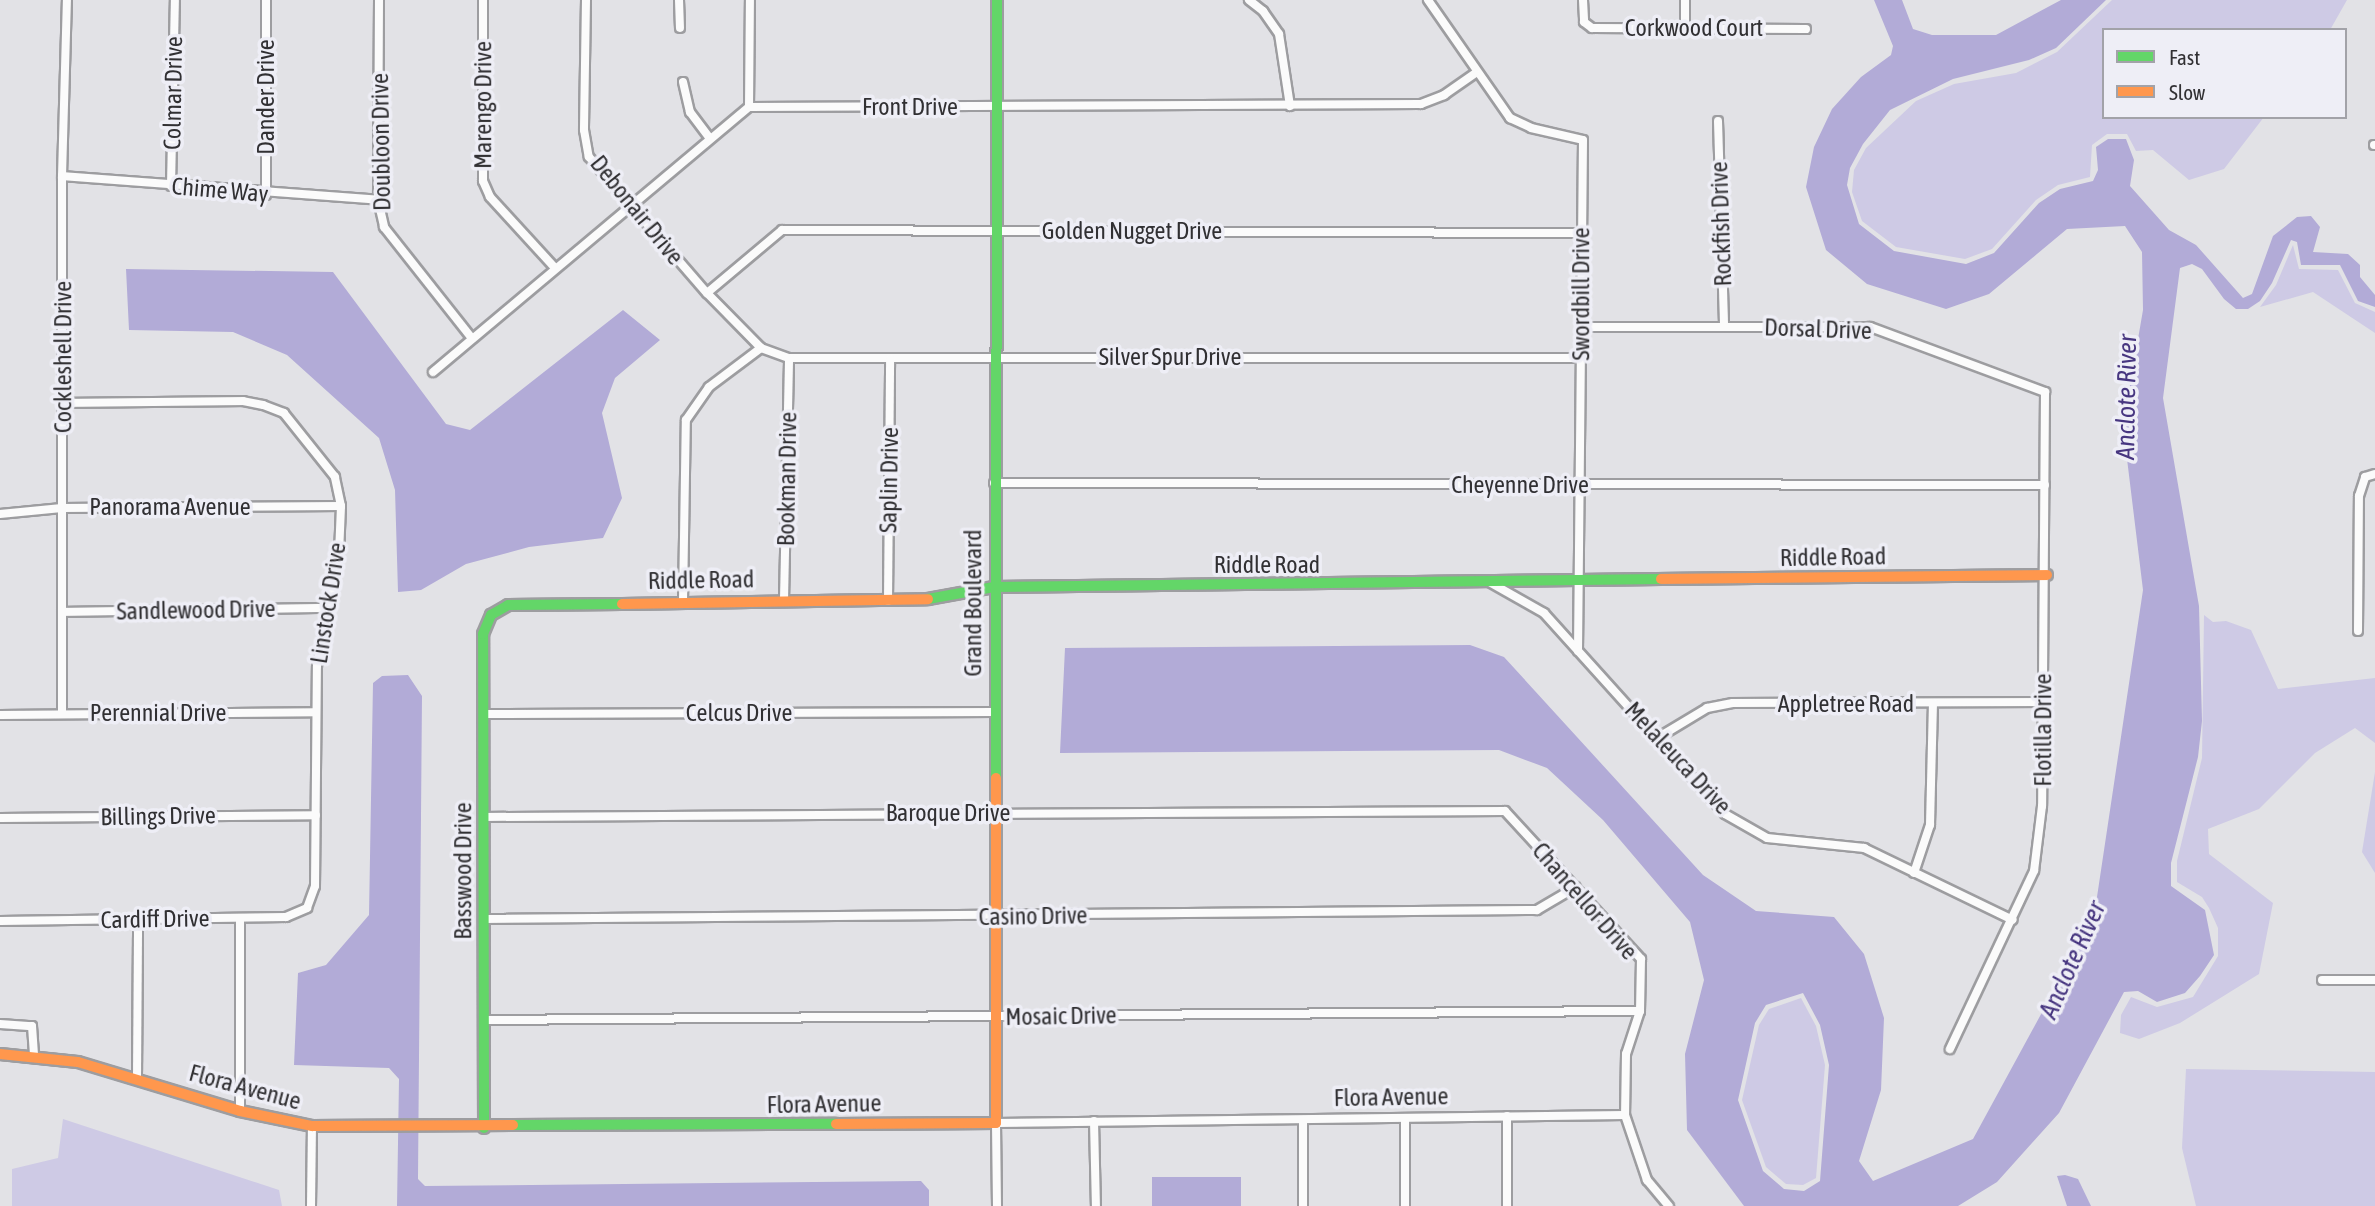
<!DOCTYPE html>
<html>
<head>
<meta charset="utf-8">
<style>
	body { margin:0 }
	#map { position:relative; width:2375px; height:1206px; overflow:hidden; background:#e2e2e6; font-family:"Asap Condensed",sans-serif }
	div>[style] { position:absolute }
	[style*='--x'] { left:calc(var(--x)*1px); top:calc(var(--y)*1px); width:calc(var(--w)*1px); rotate:calc(var(--a)*1deg) }
	.green>* { inset:0; background:#cecae5 }
	.water>* { inset:0; background:#b2abd7; transform-origin:0 0 }
	.roads { filter:drop-shadow(2px 0 #9d9da0) drop-shadow(-2px 0 #9d9da0) drop-shadow(0 2px #9d9da0) drop-shadow(0 -2px #9d9da0) }
	.street>* { height:8px; margin:-4px; padding:0 4px; transform-origin:4px; border-radius:4px; background:#fbfbfb }
	.fast>* { height:10px; margin:-5px; padding:0 5px; transform-origin:5px; border-radius:5px; background:#63d668 }
	.slow>* { height:10px; margin:-5px; padding:0 5px; transform-origin:5px; border-radius:5px; background:#ff974d }
	span { translate:-50% -50%; white-space:nowrap; text-align:center; line-height:1.15; -webkit-text-stroke:7px #eeeef6; paint-order:stroke }
	.street-label { font-size:24px; color:#313033 }
	.water-label { font-size:26px; color:#473680; font-style:italic }
	.legend { position:absolute; left:2102px; top:28px; width:245px; height:91px; box-sizing:border-box; background:#eeeef6; border:2px solid #a2a2a8; margin:0; padding:9px 12px; list-style:none; font-size:21px; color:#313033 }
	.legend li { display:flex; align-items:center; gap:14px; height:35px }
	.legend b { width:35px; border:2px solid #a2a2a8 }
</style>
</head>
<body>
<div id="map">
	<div class="green">
		<i style="clip-path:polygon(2112px 0,2347px 0,2330px 30px,2104px 30px,2104px 117px,2264px 117px,2224px 169px,2189px 180px,2153px 150px,2136px 151px,2127px 134px,2107px 134px,2092px 145px,2090px 177px,2058px 185px,2036px 200px,1992px 249px,1965px 259px,1896px 247px,1862px 221px,1852px 192px,1854px 170px,1866px 148px,1916px 101px,1954px 84px,2016px 73px,2057px 52px)"></i>
		<i style="clip-path:polygon(2293px 245px,2299px 269px,2338px 270px,2355px 303px,2375px 312px,2375px 333px,2313px 292px,2260px 307px,2276px 285px)"></i>
		<i style="clip-path:polygon(2204px 615px,2213px 622px,2226px 621px,2251px 630px,2278px 689px,2375px 678px,2375px 743px,2355px 728px,2315px 753px,2259px 809px,2208px 829px,2209px 854px,2273px 903px,2259px 974px,2180px 1023px,2139px 1039px,2120px 1033px,2121px 1015px,2131px 997px,2157px 1007px,2193px 997px,2218px 956px,2218px 928px,2209px 908px,2202px 897px,2177px 882px,2177px 861px,2202px 758px)"></i>
		<i style="clip-path:polygon(2375px 772px,2375px 873px,2362px 852px)"></i>
		<i style="clip-path:polygon(1801px 998px,1816px 1026px,1825px 1065px,1816px 1178px,1803px 1185px,1786px 1184px,1766px 1167px,1742px 1100px,1759px 1025px,1769px 1009px)"></i>
		<i style="clip-path:polygon(2186px 1069px,2375px 1072px,2375px 1206px,2196px 1206px,2182px 1148px)"></i>
		<i style="clip-path:polygon(63px 1119px,279px 1190px,282px 1206px,12px 1206px,12px 1169px,58px 1158px)"></i>
	</div>
	<div class="water">
		<i style="clip-path:polygon(evenodd,1874px 0,1902px 0,1913px 29px,1932px 35px,1996px 35px,2061px 0,2106px 0,2056px 48px,2029px 60px,1953px 79px,1890px 110px,1863px 144px,1850px 168px,1847px 185px,1859px 224px,1894px 251px,1966px 264px,1994px 253px,2039px 203px,2060px 189px,2093px 181px,2098px 170px,2096px 147px,2108px 139px,2126px 139px,2134px 160px,2130px 186px,2169px 230px,2196px 245px,2243px 298px,2252px 294px,2273px 236px,2297px 217px,2311px 216px,2320px 227px,2313px 252px,2348px 254px,2360px 265px,2360px 277px,2375px 295px,2375px 307px,2358px 301px,2340px 265px,2301px 265px,2297px 242px,2291px 240px,2272px 283px,2260px 301px,2248px 309px,2236px 309px,2224px 299px,2202px 269px,2192px 264px,2180px 268px,2163px 398px,2199px 606px,2202px 721px,2198px 757px,2171px 863px,2171px 886px,2205px 910px,2214px 955px,2200px 976px,2185px 993px,2157px 1002px,2138px 991px,2124px 992px,2059px 1113px,1997px 1182px,1958px 1206px,1744px 1206px,1687px 1130px,1685px 1054px,1704px 980px,1690px 922px,1603px 820px,1547px 768px,1499px 750px,1060px 753px,1065px 648px,1470px 645px,1504px 657px,1703px 875px,1756px 911px,1834px 917px,1864px 954px,1884px 1018px,1881px 1090px,1859px 1161px,1873px 1181px,1973px 1139px,2094px 917px,2143px 590px,2123px 426px,2143px 310px,2142px 252px,2125px 226px,2067px 229px,1989px 294px,1946px 309px,1867px 284px,1826px 250px,1806px 187px,1814px 147px,1832px 109px,1861px 77px,1891px 55px,1893px 46px,1874px 0,1803px 993px,1820px 1025px,1829px 1065px,1820px 1181px,1804px 1191px,1784px 1189px,1763px 1171px,1738px 1100px,1755px 1023px,1766px 1005px,1803px 993px)"></i>
		<i style="clip-path:polygon(126px 269px,333px 272px,446px 424px,470px 430px,623px 310px,660px 340px,615px 378px,602px 413px,622px 498px,603px 538px,529px 547px,466px 564px,421px 590px,398px 592px,395px 490px,379px 438px,287px 355px,233px 332px,129px 330px)"></i>
		<i style="clip-path:polygon(408px 675px,422px 696px,418px 1179px,425px 1186px,921px 1181px,929px 1190px,929px 1206px,397px 1206px,399px 1079px,389px 1068px,294px 1065px,298px 973px,326px 965px,369px 915px,373px 683px,382px 676px)"></i>
		<i style="clip-path:polygon(2065px 1175px,2078px 1179px,2091px 1206px,2067px 1206px,2057px 1176px)"></i>
		<i style="left:1241px;top:1177px;width:29px;height:89px;rotate:90deg"></i>
	</div>
	<div class="roads">
		<div class="street">
			<i style="--x:266;--y:0;--w:195;--a:90"></i>
			<i style="--x:379;--y:0;--w:200;--a:90.3"></i>
			<i style="--x:378;--y:200;--w:28;--a:77"></i>
			<i style="--x:384;--y:227;--w:140;--a:51.7"></i>
			<i style="--x:483;--y:0;--w:181;--a:90"></i>
			<i style="--x:483;--y:181;--w:17;--a:66"></i>
			<i style="--x:490;--y:197;--w:96;--a:47.5"></i>
			<i style="--x:586;--y:0;--w:130;--a:90.9"></i>
			<i style="--x:584;--y:130;--w:27;--a:80"></i>
			<i style="--x:589;--y:157;--w:180;--a:49.1"></i>
			<i style="--x:707;--y:293;--w:77;--a:45.5"></i>
			<i style="--x:761;--y:348;--w:30;--a:20"></i>
			<i style="--x:789;--y:358;--w:792;--a:0"></i>
			<i style="--x:679;--y:0;--w:28;--a:88"></i>
			<i style="--x:1249;--y:0;--w:18;--a:38"></i>
			<i style="--x:1263;--y:11;--w:28;--a:55"></i>
			<i style="--x:1279;--y:34;--w:73;--a:81.3"></i>
			<i style="--x:1428;--y:0;--w:144;--a:55.2"></i>
			<i style="--x:1510;--y:118;--w:23;--a:25"></i>
			<i style="--x:1531;--y:128;--w:53;--a:13"></i>
			<i style="--x:1583;--y:140;--w:511;--a:90.56"></i>
			<i style="--x:1583;--y:0;--w:22;--a:87"></i>
			<i style="--x:1584;--y:22;--w:10;--a:37"></i>
			<i style="--x:1592;--y:28;--w:214;--a:0.3"></i>
			<i style="--x:1685;--y:0;--w:28;--a:90"></i>
			<i style="--x:683;--y:82;--w:31;--a:77"></i>
			<i style="--x:690;--y:112;--w:31;--a:53"></i>
			<i style="--x:749;--y:107;--w:107;--a:-89.5"></i>
			<i style="--x:1718;--y:121;--w:206;--a:88.3"></i>
			<i style="--x:2374;--y:145;--w:1;--a:0"></i>
			<i style="--x:62;--y:176;--w:317;--a:4.3"></i>
			<i style="--x:171;--y:186;--w:186;--a:-88.8"></i>
			<i style="--x:707;--y:293;--w:98;--a:-40"></i>
			<i style="--x:782;--y:230;--w:798;--a:0.22"></i>
			<i style="--x:1581;--y:327;--w:289;--a:0"></i>
			<i style="--x:1870;--y:327;--w:187;--a:20.4"></i>
			<i style="--x:2045;--y:392;--w:414;--a:90.4"></i>
			<i style="--x:2042;--y:806;--w:65;--a:97"></i>
			<i style="--x:2034;--y:871;--w:197;--a:115.3"></i>
			<i style="--x:433;--y:372;--w:412;--a:-40"></i>
			<i style="--x:749;--y:107;--w:672;--a:-0.26"></i>
			<i style="--x:1421;--y:104;--w:25;--a:-21"></i>
			<i style="--x:1444;--y:95;--w:38;--a:-35"></i>
			<i style="--x:994;--y:483;--w:1051;--a:0.11"></i>
			<i style="--x:0;--y:514;--w:62;--a:-5.5"></i>
			<i style="--x:62;--y:508;--w:279;--a:-0.4"></i>
			<i style="--x:1491;--y:583;--w:61;--a:29.5"></i>
			<i style="--x:1544;--y:613;--w:270;--a:48"></i>
			<i style="--x:1725;--y:814;--w:48;--a:29.7"></i>
			<i style="--x:1767;--y:838;--w:98;--a:5.9"></i>
			<i style="--x:1864;--y:848;--w:165;--a:25.8"></i>
			<i style="--x:784;--y:600;--w:242;--a:-88.8"></i>
			<i style="--x:683;--y:601;--w:181;--a:-89.1"></i>
			<i style="--x:686;--y:420;--w:40;--a:-55.1"></i>
			<i style="--x:709;--y:387;--w:65;--a:-36.9"></i>
			<i style="--x:888;--y:601;--w:242;--a:-89.5"></i>
			<i style="--x:62;--y:612;--w:268;--a:-0.9"></i>
			<i style="--x:2358;--y:631;--w:135;--a:-89.6"></i>
			<i style="--x:2359;--y:496;--w:20;--a:-72"></i>
			<i style="--x:2365;--y:477;--w:10;--a:-17"></i>
			<i style="--x:62;--y:714;--w:538;--a:-90"></i>
			<i style="--x:62;--y:176;--w:176;--a:-88.4"></i>
			<i style="--x:484;--y:714;--w:510;--a:-0.22"></i>
			<i style="--x:0;--y:715;--w:316;--a:-0.5"></i>
			<i style="--x:1659;--y:737;--w:56;--a:-31.1"></i>
			<i style="--x:1707;--y:708;--w:26;--a:-11"></i>
			<i style="--x:1733;--y:703;--w:309;--a:-0.2"></i>
			<i style="--x:484;--y:817;--w:1021;--a:-0.34"></i>
			<i style="--x:1505;--y:811;--w:201;--a:47.4"></i>
			<i style="--x:1641;--y:959;--w:52;--a:91.1"></i>
			<i style="--x:1640;--y:1011;--w:45;--a:108"></i>
			<i style="--x:1626;--y:1054;--w:61;--a:90.9"></i>
			<i style="--x:1625;--y:1115;--w:69;--a:71.3"></i>
			<i style="--x:1647;--y:1180;--w:34;--a:50"></i>
			<i style="--x:0;--y:818;--w:316;--a:-0.5"></i>
			<i style="--x:1914;--y:873;--w:51;--a:-71.6"></i>
			<i style="--x:1930;--y:825;--w:122;--a:-88.6"></i>
			<i style="--x:483;--y:919;--w:1054;--a:-0.49"></i>
			<i style="--x:1537;--y:910;--w:45;--a:-30.5"></i>
			<i style="--x:0;--y:921;--w:286;--a:-0.8"></i>
			<i style="--x:286;--y:917;--w:23;--a:-23"></i>
			<i style="--x:307;--y:908;--w:23;--a:-70"></i>
			<i style="--x:315;--y:886;--w:220;--a:-89.5"></i>
			<i style="--x:317;--y:666;--w:114;--a:-78.9"></i>
			<i style="--x:339;--y:554;--w:48;--a:-87.6"></i>
			<i style="--x:341;--y:506;--w:30;--a:-102"></i>
			<i style="--x:335;--y:477;--w:82;--a:-128.6"></i>
			<i style="--x:284;--y:413;--w:22;--a:-159"></i>
			<i style="--x:263;--y:405;--w:20;--a:-169"></i>
			<i style="--x:243;--y:401;--w:180;--a:179.4"></i>
			<i style="--x:2322;--y:980;--w:53;--a:0"></i>
			<i style="--x:483;--y:1020;--w:1157;--a:-0.45"></i>
			<i style="--x:0;--y:1024;--w:32;--a:4"></i>
			<i style="--x:32;--y:1026;--w:28;--a:86"></i>
			<i style="--x:137;--y:1077;--w:157;--a:-89.6"></i>
			<i style="--x:240;--y:1111;--w:193;--a:-90"></i>
			<i style="--x:1507;--y:1116;--w:90;--a:90"></i>
			<i style="--x:1405;--y:1118;--w:88;--a:90"></i>
			<i style="--x:1094;--y:1121;--w:85;--a:88.7"></i>
			<i style="--x:311;--y:1206;--w:80;--a:-89.3"></i>
			<i style="--x:997;--y:1206;--w:83;--a:-90.7"></i>
			<i style="--x:996;--y:1123;--w:629;--a:-0.73"></i>
			<i style="--x:1303;--y:1206;--w:86;--a:-90"></i>
		</div>
		<div class="fast">
			<i style="--x:928;--y:599;--w:67;--a:-10.3"></i>
			<i style="--x:994;--y:587;--w:667;--a:-0.69"></i>
			<i style="--x:996;--y:778;--w:778;--a:-89.93"></i>
			<i style="--x:513;--y:1125;--w:323;--a:-0.2"></i>
			<i style="--x:484;--y:1128;--w:494;--a:-90.1"></i>
			<i style="--x:483;--y:634;--w:21;--a:-67"></i>
			<i style="--x:491;--y:615;--w:20;--a:-30"></i>
			<i style="--x:508;--y:605;--w:114;--a:-0.5"></i>
		</div>
		<div class="slow">
			<i style="--x:1661;--y:579;--w:386;--a:-0.6"></i>
			<i style="--x:622;--y:604;--w:306;--a:-0.9"></i>
			<i style="--x:0;--y:1054;--w:78;--a:5.9"></i>
			<i style="--x:78;--y:1062;--w:169;--a:16.8"></i>
			<i style="--x:240;--y:1111;--w:74;--a:11.8"></i>
			<i style="--x:312;--y:1126;--w:201;--a:-0.3"></i>
			<i style="--x:836;--y:1124;--w:160;--a:-0.4"></i>
			<i style="--x:996;--y:1123;--w:345;--a:-90"></i>
		</div>
	</div>
	<div class="street-label">
		<span style="left:1694px;top:28px">Corkwood Court</span>
		<span style="left:173px;top:93px;rotate:-89deg">Colmar Drive</span>
		<span style="left:266px;top:97px;rotate:-90deg">Dander Drive</span>
		<span style="left:483px;top:105px;rotate:-90deg">Marengo Drive</span>
		<span style="left:910px;top:107px">Front Drive</span>
		<span style="left:381px;top:142px;rotate:-91deg">Doubloon Drive</span>
		<span style="left:220px;top:190px;rotate:5deg">Chime Way</span>
		<span style="left:637px;top:210px;rotate:51deg">Debonair Drive</span>
		<span style="left:1721px;top:224px;rotate:-92deg">Rockfish Drive</span>
		<span style="left:1132px;top:231px">Golden Nugget Drive</span>
		<span style="left:1581px;top:294px;rotate:-90deg">Swordbill Drive</span>
		<span style="left:1818px;top:329px;rotate:2deg">Dorsal Drive</span>
		<span style="left:63px;top:357px;rotate:-90deg">Cockleshell Drive</span>
		<span style="left:1170px;top:357px">Silver Spur Drive</span>
		<span style="left:787px;top:479px;rotate:-89deg">Bookman Drive</span>
		<span style="left:889px;top:480px;rotate:-89deg">Saplin Drive</span>
		<span style="left:1520px;top:485px">Cheyenne Drive</span>
		<span style="left:170px;top:507px">Panorama Avenue</span>
		<span style="left:1833px;top:557px;rotate:-1deg">Riddle Road</span>
		<span style="left:1267px;top:565px">Riddle Road</span>
		<span style="left:701px;top:580px;rotate:-1deg">Riddle Road</span>
		<span style="left:328px;top:603px;rotate:-81deg">Linstock Drive</span>
		<span style="left:973px;top:603px;rotate:-90deg">Grand Boulevard</span>
		<span style="left:196px;top:610px;rotate:-1deg">Sandlewood Drive</span>
		<span style="left:1846px;top:704px">Appletree Road</span>
		<span style="left:158px;top:713px">Perennial Drive</span>
		<span style="left:739px;top:713px">Celcus Drive</span>
		<span style="left:2043px;top:730px;rotate:-90deg">Flotilla Drive</span>
		<span style="left:1678px;top:758px;rotate:47deg">Melaleuca Drive</span>
		<span style="left:948px;top:813px">Baroque Drive</span>
		<span style="left:158px;top:816px;rotate:-1deg">Billings Drive</span>
		<span style="left:463px;top:871px;rotate:-90deg">Basswood Drive</span>
		<span style="left:1585px;top:901px;rotate:49deg">Chancellor Drive</span>
		<span style="left:1033px;top:916px;rotate:-1deg">Casino Drive</span>
		<span style="left:155px;top:919px;rotate:-1deg">Cardiff Drive</span>
		<span style="left:1061px;top:1016px;rotate:-1deg">Mosaic Drive</span>
		<span style="left:245px;top:1087px;rotate:15deg">Flora Avenue</span>
		<span style="left:1391px;top:1097px;rotate:-1deg">Flora Avenue</span>
		<span style="left:824px;top:1104px;rotate:-1deg">Flora Avenue</span>
	</div>
	<div class="water-label">
		<span style="left:2127px;top:397px;rotate:-89deg">Anclote River</span>
		<span style="left:2073px;top:960px;rotate:-66deg">Anclote River</span>
	</div>
	<ul class="legend">
	<li><b style="height:9px;background:#63d668"></b>Fast</li>
	<li><b style="height:9px;background:#ff974d"></b>Slow</li>
	</ul>
</div>
</body>
</html>
